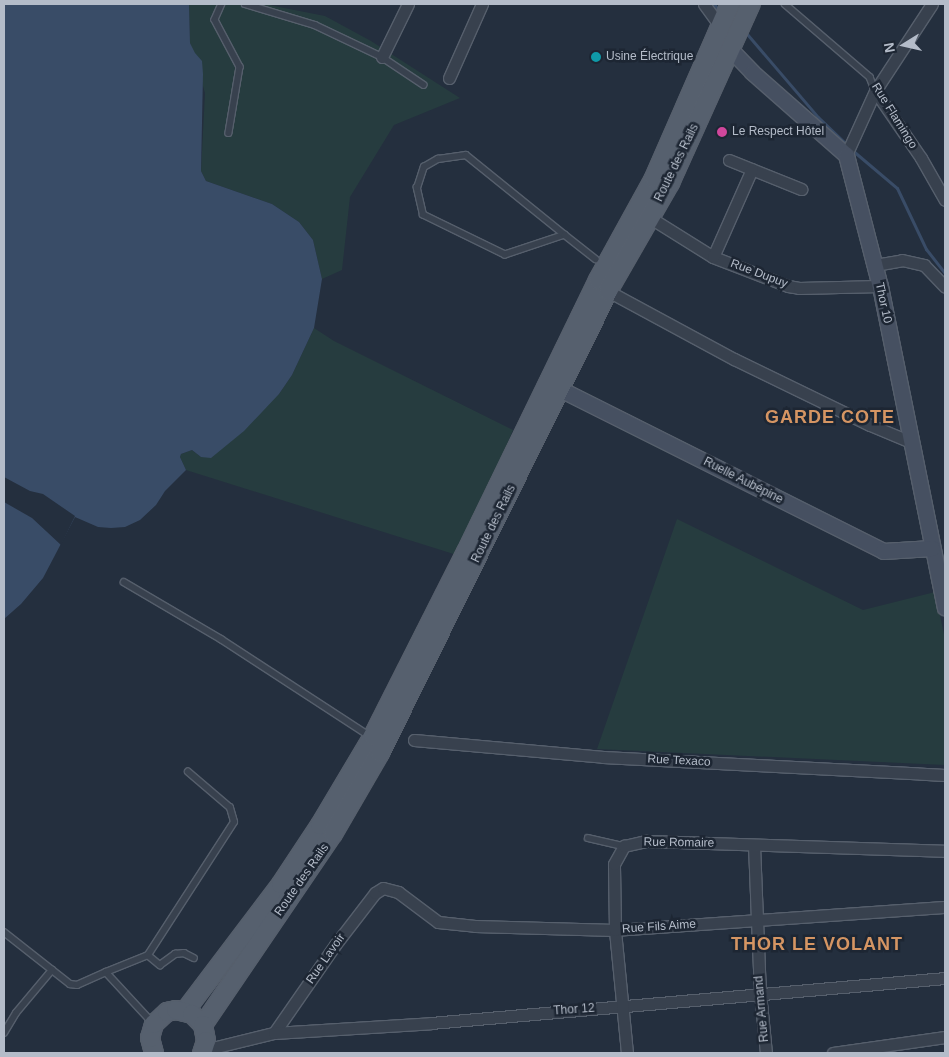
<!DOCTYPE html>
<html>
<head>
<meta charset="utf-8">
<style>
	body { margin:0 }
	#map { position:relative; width:949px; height:1057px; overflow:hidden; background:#242f3e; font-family:Arial,sans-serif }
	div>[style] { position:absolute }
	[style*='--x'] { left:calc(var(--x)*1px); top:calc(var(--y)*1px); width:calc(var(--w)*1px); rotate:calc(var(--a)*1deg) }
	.green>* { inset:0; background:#263c3f }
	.water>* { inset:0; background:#394c67 }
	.pier>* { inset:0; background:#242f3e }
	.stream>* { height:3px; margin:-1.5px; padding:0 1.5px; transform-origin:1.5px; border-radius:1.5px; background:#394c67 }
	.roads { filter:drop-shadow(1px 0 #565f6c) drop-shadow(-1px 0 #565f6c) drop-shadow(0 1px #565f6c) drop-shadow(0 -1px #565f6c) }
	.lane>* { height:5.5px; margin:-2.75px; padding:0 2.75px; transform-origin:2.75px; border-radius:2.75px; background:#38414e }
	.street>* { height:11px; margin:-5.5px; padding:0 5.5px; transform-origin:5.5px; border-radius:5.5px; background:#38414e }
	.secondary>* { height:15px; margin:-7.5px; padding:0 7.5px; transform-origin:7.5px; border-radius:7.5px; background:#465061 }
	.primary>* { height:18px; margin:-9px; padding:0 9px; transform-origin:9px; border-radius:9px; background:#56606e }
	.dots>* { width:14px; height:14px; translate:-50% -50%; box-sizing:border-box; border:2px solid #1d2633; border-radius:50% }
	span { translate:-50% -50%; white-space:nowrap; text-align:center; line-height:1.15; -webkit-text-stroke:5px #1d2633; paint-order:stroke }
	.poi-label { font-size:12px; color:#b4bcc9 }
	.left { translate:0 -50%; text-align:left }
	.street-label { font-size:12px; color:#b4bcc9 }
	.district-label { font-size:18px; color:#d59563; font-weight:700; letter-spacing:1px }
	.frame { position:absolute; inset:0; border:5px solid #b4bcc9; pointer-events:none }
	.north { position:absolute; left:879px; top:20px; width:50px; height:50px; -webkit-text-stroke:4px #1d2633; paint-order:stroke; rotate:260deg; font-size:14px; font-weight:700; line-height:20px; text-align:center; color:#b4bcc9 }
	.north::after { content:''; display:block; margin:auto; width:18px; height:22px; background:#b4bcc9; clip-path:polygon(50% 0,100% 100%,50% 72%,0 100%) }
</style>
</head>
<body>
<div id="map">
	<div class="green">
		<i style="clip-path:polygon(189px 4px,264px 4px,325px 16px,371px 41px,460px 98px,394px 125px,350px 197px,342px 270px,322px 279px,313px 240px,299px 222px,272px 204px,206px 181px,201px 171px,205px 93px,190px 43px)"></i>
		<i style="clip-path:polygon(314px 328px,334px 341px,513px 430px,460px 556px,186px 470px,180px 457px,181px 454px,192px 450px,201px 457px,279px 394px,292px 375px)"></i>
		<i style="clip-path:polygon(677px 519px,863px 610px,935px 592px,945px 639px,945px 765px,597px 749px)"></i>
	</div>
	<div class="water">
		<i style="clip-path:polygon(4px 4px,189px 4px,190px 43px,195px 53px,202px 61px,203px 74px,201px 171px,206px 181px,272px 204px,299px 222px,313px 240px,322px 279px,314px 328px,292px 375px,279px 394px,244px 431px,211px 458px,201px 457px,192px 450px,181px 454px,180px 457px,186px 470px,165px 491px,156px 505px,140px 520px,125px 527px,111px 528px,98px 527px,75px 517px,43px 578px,21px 604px,4px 619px)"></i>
	</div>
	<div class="pier">
		<i style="clip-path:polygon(4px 477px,30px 491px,43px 494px,75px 516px,61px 545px,32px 518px,4px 502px)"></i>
	</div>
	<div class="stream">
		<i style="--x:714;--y:4;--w:5;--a:53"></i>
		<i style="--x:747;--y:34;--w:109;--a:49.5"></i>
		<i style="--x:818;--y:117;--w:42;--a:44"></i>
		<i style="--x:852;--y:150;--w:59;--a:40.2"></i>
		<i style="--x:897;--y:188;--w:68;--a:64.6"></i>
		<i style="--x:926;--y:249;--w:31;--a:52"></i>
	</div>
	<div class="roads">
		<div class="lane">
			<i style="--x:222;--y:4;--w:17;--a:114"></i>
			<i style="--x:215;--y:20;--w:53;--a:62"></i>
			<i style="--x:240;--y:67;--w:67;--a:99.5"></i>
			<i style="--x:245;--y:4;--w:73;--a:16.7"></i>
			<i style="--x:315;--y:25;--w:74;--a:25.5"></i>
			<i style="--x:382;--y:57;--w:50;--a:33.7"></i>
			<i style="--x:785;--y:4;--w:112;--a:40.7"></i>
			<i style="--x:870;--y:77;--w:14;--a:69"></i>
			<i style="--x:565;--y:235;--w:63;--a:161.6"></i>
			<i style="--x:505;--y:255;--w:91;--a:-154"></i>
			<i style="--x:423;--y:215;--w:28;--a:-103"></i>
			<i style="--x:417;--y:188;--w:22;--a:-72"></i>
			<i style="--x:424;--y:167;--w:16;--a:-30"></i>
			<i style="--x:438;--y:159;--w:28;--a:-8"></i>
			<i style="--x:466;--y:155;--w:127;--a:38.9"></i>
			<i style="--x:565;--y:235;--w:39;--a:38"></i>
			<i style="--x:124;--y:582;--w:113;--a:30.4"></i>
			<i style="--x:221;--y:639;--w:174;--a:33.1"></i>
			<i style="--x:588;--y:838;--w:37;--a:13"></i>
			<i style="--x:4;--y:932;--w:84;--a:38.2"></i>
			<i style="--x:70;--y:984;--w:7;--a:8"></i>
			<i style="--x:77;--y:985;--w:32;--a:-24"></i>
			<i style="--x:106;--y:972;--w:68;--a:47.4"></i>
			<i style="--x:148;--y:955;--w:16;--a:40"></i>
			<i style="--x:160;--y:965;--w:19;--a:-36"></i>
			<i style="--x:175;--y:954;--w:9;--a:-6"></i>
			<i style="--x:184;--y:953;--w:11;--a:27"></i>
			<i style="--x:106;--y:972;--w:45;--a:-22"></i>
			<i style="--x:148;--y:955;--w:158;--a:-57.1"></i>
			<i style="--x:234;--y:822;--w:15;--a:-106"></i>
			<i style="--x:230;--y:808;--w:55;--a:-139.4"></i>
			<i style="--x:4;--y:1033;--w:23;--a:-59"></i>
			<i style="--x:16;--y:1013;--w:56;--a:-50.1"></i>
		</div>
		<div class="street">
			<i style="--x:704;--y:4;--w:29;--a:54"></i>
			<i style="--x:382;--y:57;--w:59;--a:-63.9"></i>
			<i style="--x:449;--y:78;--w:81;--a:-66"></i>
			<i style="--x:875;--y:91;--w:81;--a:55.5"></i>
			<i style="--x:921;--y:158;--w:48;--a:60.3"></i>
			<i style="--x:846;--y:155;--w:70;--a:-65.6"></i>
			<i style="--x:875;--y:91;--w:104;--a:-56.8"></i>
			<i style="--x:729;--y:160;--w:78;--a:21.9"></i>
			<i style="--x:649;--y:217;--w:75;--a:32"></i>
			<i style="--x:713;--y:257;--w:80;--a:21.1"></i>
			<i style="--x:788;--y:286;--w:11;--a:10"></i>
			<i style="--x:799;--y:288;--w:81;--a:-1.4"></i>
			<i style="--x:713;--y:257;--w:96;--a:-66.1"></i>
			<i style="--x:875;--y:265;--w:27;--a:-10"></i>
			<i style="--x:902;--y:260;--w:23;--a:13"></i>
			<i style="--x:924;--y:265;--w:30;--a:46"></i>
			<i style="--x:608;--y:291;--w:143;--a:28.4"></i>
			<i style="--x:734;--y:359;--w:151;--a:25.9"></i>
			<i style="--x:870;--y:425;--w:44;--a:22.5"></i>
			<i style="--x:414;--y:740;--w:190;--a:5.1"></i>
			<i style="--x:603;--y:757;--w:342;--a:3"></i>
			<i style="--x:754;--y:845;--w:148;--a:87.7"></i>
			<i style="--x:760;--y:993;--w:60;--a:84.3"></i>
			<i style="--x:274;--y:1033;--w:107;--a:-55.3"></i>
			<i style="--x:335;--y:945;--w:66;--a:-52.4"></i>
			<i style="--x:375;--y:893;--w:9;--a:-32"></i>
			<i style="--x:383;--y:888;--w:16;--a:15"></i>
			<i style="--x:398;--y:892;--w:50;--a:36.9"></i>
			<i style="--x:438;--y:922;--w:37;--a:6"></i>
			<i style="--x:475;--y:926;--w:140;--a:1.6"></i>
			<i style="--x:615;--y:930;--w:331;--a:-4"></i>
			<i style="--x:204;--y:1050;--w:72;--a:-13.7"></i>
			<i style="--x:274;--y:1033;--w:157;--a:-3.6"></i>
			<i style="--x:431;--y:1023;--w:516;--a:-5"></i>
			<i style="--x:627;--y:1053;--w:124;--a:-95.6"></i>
			<i style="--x:615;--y:930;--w:66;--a:-90.9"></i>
			<i style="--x:614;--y:864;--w:21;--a:-61"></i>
			<i style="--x:624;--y:846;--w:23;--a:-13"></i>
			<i style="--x:646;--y:841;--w:299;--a:1.9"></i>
			<i style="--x:833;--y:1053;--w:113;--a:-8.1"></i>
		</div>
		<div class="secondary">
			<i style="--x:730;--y:49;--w:32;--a:46"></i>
			<i style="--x:752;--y:72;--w:125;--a:41.4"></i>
			<i style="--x:846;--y:155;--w:135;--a:75.5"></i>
			<i style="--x:880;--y:286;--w:328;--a:78.6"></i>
			<i style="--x:560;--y:389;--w:361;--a:26.6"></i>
			<i style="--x:883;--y:551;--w:49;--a:-3.5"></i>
		</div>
		<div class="primary">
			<i style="--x:185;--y:1011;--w:159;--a:-52.9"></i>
			<i style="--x:281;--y:884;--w:71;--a:-56.5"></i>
			<i style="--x:320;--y:825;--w:104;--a:-59.2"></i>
			<i style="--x:373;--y:736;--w:206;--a:-63.2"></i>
			<i style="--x:466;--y:552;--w:302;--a:-64.1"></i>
			<i style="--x:598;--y:280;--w:116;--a:-61.2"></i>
			<i style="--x:654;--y:178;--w:190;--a:-66.4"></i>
			<i style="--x:203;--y:1025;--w:231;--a:-55.8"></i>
			<i style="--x:333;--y:834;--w:94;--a:-59.9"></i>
			<i style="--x:380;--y:753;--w:515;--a:-63.73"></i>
			<i style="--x:608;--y:291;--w:125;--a:-60.1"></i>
			<i style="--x:670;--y:183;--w:196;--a:-65.7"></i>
			<i style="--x:154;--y:1053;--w:16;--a:-105"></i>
			<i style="--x:150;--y:1038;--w:15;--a:-74"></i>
			<i style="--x:154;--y:1024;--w:18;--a:-43"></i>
			<i style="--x:167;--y:1012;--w:9;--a:-13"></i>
			<i style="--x:176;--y:1010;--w:16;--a:14"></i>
			<i style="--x:192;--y:1014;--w:16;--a:45"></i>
			<i style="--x:203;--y:1025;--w:16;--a:79"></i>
			<i style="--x:206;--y:1041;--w:13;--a:108"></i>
		</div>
	</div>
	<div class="dots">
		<i style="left:596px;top:57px;background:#0f9aa8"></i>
		<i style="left:722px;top:132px;background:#d1479c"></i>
	</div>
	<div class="poi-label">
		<span class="left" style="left:606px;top:57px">Usine Électrique</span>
		<span class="left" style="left:732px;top:132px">Le Respect Hôtel</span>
	</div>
	<div class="street-label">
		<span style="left:894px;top:116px;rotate:58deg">Rue Flamingo</span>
		<span style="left:677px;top:163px;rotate:-64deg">Route des Rails</span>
		<span style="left:759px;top:274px;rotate:21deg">Rue Dupuy</span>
		<span style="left:883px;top:303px;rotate:78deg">Thor 10</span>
		<span style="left:743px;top:481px;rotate:27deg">Ruelle Aubépine</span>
		<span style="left:494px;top:524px;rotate:-64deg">Route des Rails</span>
		<span style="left:679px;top:761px;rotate:3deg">Rue Texaco</span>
		<span style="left:679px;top:843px;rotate:1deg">Rue Romaire</span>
		<span style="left:302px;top:880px;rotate:-55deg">Route des Rails</span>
		<span style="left:659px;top:927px;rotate:-4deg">Rue Fils Aime</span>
		<span style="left:326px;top:959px;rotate:-55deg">Rue Lavoir</span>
		<span style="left:762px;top:1009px;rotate:-95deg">Rue Armand</span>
		<span style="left:574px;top:1010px;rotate:-4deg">Thor 12</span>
	</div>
	<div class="district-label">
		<span style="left:830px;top:417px">GARDE COTE</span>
		<span style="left:817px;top:944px">THOR LE VOLANT</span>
	</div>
	<div class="frame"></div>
	<div class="north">N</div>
</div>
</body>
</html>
